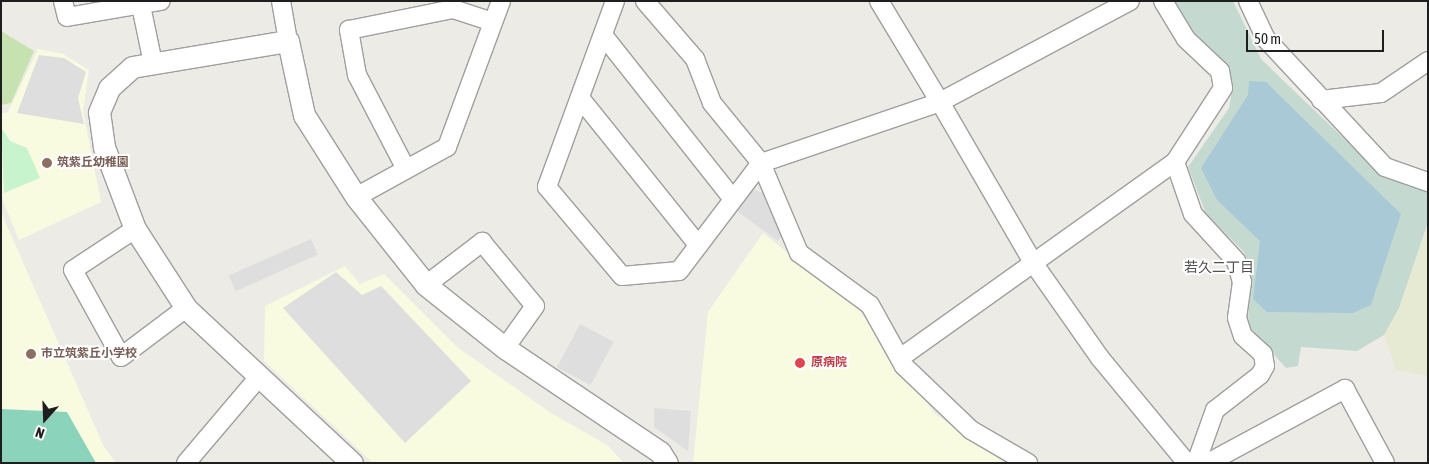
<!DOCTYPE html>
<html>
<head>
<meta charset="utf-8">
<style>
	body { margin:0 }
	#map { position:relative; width:1429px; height:464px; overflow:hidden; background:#edebe5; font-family:"Asap Condensed","Noto Sans JP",sans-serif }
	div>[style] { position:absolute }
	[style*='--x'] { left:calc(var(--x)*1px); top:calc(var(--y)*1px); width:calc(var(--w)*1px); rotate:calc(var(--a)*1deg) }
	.education>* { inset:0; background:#f9fbe0 }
	.farmland>* { inset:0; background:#e7ead2 }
	.grass>* { inset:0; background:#c6e2b0 }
	.wetland>* { inset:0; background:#c4dad1 }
	.park>* { inset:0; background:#c7f3cd }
	.pitch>* { inset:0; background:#8cd3bc }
	.parking>* { inset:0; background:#dedede; transform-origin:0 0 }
	.water>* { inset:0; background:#aac9d6 }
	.roads { filter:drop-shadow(1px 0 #9f9f9f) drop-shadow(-1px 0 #9f9f9f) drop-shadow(0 1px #9f9f9f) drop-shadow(0 -1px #9f9f9f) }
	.minor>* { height:18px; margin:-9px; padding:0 9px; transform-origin:9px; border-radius:9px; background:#fff }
	.tertiary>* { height:21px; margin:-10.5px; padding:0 10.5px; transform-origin:10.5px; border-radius:10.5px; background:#fff }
	.dots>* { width:14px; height:14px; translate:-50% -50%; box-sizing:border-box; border:2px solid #fff; border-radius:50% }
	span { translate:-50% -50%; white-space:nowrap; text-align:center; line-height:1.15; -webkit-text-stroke:4px #fff; paint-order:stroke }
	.education-label { font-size:12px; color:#785e54; font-weight:700 }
	.left { translate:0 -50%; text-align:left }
	.health-label { font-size:12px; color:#be3a42; font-weight:700 }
	.neighbourhood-label { font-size:14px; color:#515151 }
	.frame { position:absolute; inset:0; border:2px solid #1e1e1e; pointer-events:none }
	.north { position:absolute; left:20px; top:394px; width:50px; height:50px; -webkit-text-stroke:4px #fff; paint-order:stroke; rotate:200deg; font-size:14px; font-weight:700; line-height:20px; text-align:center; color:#1e1e1e }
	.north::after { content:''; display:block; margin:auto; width:18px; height:22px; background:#1e1e1e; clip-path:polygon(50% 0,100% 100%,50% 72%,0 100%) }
	.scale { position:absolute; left:1246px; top:30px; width:138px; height:22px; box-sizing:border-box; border:2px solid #1e1e1e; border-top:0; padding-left:6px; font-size:15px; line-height:18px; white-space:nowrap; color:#1e1e1e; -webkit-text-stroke:4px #fff; paint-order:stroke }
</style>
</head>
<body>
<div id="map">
	<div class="education">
		<i style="clip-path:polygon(38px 49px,63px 54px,89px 70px,83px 111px,101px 202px,19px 240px,1px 196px,1px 114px,8px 112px)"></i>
		<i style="clip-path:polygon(1px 212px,104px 447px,116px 463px,1px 463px)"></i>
		<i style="clip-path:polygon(763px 233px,860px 311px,935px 414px,1004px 463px,693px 463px,708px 312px)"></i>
		<i style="clip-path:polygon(345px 266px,360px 284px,384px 274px,457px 347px,551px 413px,607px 445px,624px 463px,373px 463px,264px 361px,265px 306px)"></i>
	</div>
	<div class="farmland">
		<i style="clip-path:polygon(1428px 225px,1428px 376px,1396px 370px,1384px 335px,1399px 308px,1410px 266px)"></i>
	</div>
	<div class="grass">
		<i style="clip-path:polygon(1px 31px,34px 51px,11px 103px,1px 105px)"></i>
	</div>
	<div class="wetland">
		<i style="clip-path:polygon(1171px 1px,1233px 1px,1261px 59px,1383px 176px,1428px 190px,1427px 225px,1399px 308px,1384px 335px,1357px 351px,1301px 347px,1298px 366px,1286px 368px,1248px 325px,1250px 268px,1244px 252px,1206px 214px,1188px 167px,1229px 108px,1233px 84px,1213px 58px,1189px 38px)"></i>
	</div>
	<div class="park">
		<i style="clip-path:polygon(1px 127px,10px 141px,27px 148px,40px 178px,4px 193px)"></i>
	</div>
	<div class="pitch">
		<i style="clip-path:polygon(1px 409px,67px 412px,96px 463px,1px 463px)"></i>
	</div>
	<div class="parking">
		<i style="clip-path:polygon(39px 55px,64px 58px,86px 72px,78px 98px,84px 124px,17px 113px)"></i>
		<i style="clip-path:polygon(748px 189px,770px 194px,785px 231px,778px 241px,734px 209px)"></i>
		<i style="left:311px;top:239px;width:17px;height:90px;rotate:66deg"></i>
		<i style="clip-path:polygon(336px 272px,362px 295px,381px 286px,471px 381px,405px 443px,283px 308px)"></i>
		<i style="left:580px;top:324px;width:38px;height:49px;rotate:28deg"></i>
		<i style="clip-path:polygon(654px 408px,691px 411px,688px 451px,654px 427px)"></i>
	</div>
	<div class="water">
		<i style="clip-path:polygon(1249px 81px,1266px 82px,1401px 214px,1371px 305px,1353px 313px,1267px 312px,1253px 299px,1260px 241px,1217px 200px,1201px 168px,1248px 95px)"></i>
	</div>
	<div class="roads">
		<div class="minor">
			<i style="--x:63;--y:1;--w:16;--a:76"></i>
			<i style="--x:67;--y:17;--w:95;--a:-9.7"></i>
			<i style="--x:140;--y:1;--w:63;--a:78.2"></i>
			<i style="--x:281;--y:1;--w:41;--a:80.1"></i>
			<i style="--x:615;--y:1;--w:198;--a:110.1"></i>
			<i style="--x:547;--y:187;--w:116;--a:49.9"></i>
			<i style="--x:622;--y:276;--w:57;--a:-5"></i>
			<i style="--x:679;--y:271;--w:136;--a:-52.8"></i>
			<i style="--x:761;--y:163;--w:189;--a:-18.8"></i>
			<i style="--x:940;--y:102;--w:187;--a:59.9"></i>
			<i style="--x:1034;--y:264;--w:115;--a:54.9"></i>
			<i style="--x:1100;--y:358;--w:136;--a:50.4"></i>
			<i style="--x:645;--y:1;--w:77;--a:49.2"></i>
			<i style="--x:695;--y:59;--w:47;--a:68.9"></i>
			<i style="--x:712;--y:103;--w:77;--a:50.8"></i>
			<i style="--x:761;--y:163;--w:98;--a:67.1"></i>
			<i style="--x:799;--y:253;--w:88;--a:36.2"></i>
			<i style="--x:870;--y:305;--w:70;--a:60.9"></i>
			<i style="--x:904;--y:366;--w:93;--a:43.7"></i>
			<i style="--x:971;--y:430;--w:66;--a:30.1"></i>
			<i style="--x:879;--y:1;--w:118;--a:58.9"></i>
			<i style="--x:940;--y:102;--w:215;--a:-28"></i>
			<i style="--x:1163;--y:1;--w:44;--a:58.8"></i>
			<i style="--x:1186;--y:39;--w:47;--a:43.3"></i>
			<i style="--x:1220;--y:71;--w:17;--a:80"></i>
			<i style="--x:1223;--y:88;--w:88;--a:123"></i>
			<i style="--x:1175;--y:162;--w:55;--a:70.9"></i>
			<i style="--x:1193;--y:214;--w:64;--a:47.5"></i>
			<i style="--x:1236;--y:261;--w:22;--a:74"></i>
			<i style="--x:1242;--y:282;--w:36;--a:98"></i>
			<i style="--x:1237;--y:318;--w:19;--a:72"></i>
			<i style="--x:1243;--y:336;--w:27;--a:42"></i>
			<i style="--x:1263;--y:354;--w:12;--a:81"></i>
			<i style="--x:1265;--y:366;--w:10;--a:119"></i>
			<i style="--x:1260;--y:375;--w:57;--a:142.1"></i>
			<i style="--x:1215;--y:410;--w:56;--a:109.7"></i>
			<i style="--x:1248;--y:1;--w:42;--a:64.7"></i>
			<i style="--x:1266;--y:39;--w:175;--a:47.1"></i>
			<i style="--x:1385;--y:167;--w:46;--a:19.2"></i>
			<i style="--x:603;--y:35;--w:209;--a:51.6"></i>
			<i style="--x:580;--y:98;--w:189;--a:51.2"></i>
			<i style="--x:1321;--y:100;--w:60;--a:-6.7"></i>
			<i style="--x:1381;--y:93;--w:57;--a:-34.2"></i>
			<i style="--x:406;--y:169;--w:106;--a:-117.5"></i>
			<i style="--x:357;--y:75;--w:46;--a:-100.1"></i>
			<i style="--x:349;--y:30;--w:106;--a:-11.4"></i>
			<i style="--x:453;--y:9;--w:42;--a:18"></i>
			<i style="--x:356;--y:197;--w:104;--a:-28.8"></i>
			<i style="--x:447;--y:147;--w:156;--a:-69.7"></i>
			<i style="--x:135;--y:229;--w:74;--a:146.5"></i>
			<i style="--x:73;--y:270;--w:99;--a:61.1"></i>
			<i style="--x:121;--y:357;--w:81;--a:-37"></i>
			<i style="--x:426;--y:285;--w:71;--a:-37.5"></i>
			<i style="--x:482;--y:242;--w:83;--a:50.4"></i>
			<i style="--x:535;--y:306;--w:52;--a:125.5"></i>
			<i style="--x:900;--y:358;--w:338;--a:-35.5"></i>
			<i style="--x:186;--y:463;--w:111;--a:-49.7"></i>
			<i style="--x:1208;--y:463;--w:156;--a:-28.4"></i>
			<i style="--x:1345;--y:389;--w:84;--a:61.6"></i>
		</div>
		<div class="tertiary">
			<i style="--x:352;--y:463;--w:227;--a:-137"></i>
			<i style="--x:186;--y:308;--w:94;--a:-122.8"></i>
			<i style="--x:135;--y:229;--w:88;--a:-110.7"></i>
			<i style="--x:104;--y:147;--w:35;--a:-98"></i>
			<i style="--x:99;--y:112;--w:26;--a:-67"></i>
			<i style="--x:109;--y:88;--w:31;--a:-42"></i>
			<i style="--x:132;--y:67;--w:158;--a:-9.5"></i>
			<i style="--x:288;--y:41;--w:76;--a:77.8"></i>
			<i style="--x:304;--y:115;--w:97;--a:57.6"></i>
			<i style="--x:356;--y:197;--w:112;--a:51.5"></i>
			<i style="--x:426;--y:285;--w:101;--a:38.6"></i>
			<i style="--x:505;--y:348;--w:187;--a:33.9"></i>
			<i style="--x:660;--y:452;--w:13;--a:58"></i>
		</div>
	</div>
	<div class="dots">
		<i style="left:47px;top:163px;background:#8d6e63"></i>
		<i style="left:31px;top:354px;background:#8d6e63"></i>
		<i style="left:800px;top:363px;background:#e0444e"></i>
	</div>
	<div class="education-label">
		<span class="left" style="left:57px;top:163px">筑紫丘幼稚園</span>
		<span class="left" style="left:41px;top:354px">市立筑紫丘小学校</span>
	</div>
	<div class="health-label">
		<span class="left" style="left:811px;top:363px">原病院</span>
	</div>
	<div class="neighbourhood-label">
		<span style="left:1219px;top:267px">若久二丁目</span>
	</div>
	<div class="frame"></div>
	<div class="north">N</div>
	<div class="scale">50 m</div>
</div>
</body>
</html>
